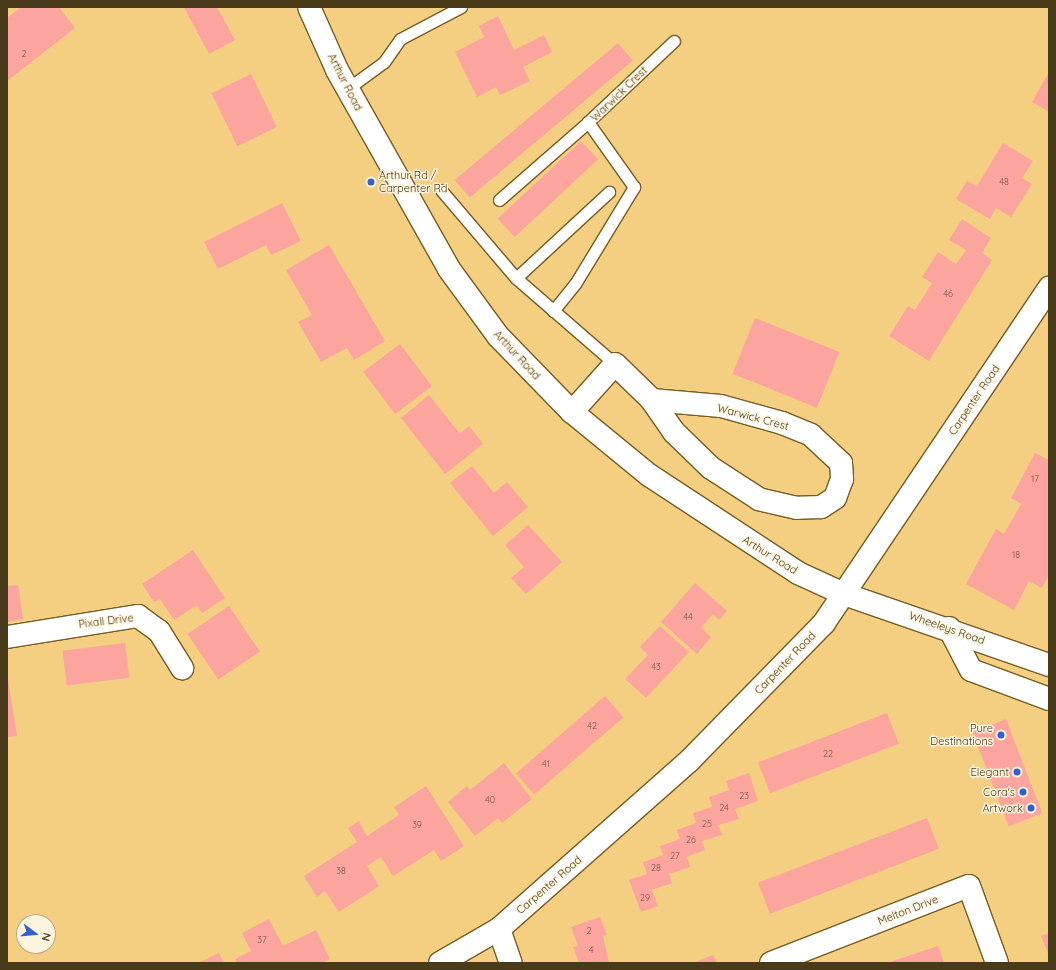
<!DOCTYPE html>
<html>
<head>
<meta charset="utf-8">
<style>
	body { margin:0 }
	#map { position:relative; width:1056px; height:970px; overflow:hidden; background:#f4ce81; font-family:Quicksand,sans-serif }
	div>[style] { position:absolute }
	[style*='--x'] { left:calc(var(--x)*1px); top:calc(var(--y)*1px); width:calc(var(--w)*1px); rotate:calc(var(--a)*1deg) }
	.building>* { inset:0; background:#fca59f; transform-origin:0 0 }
	.roads { filter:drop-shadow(1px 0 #775c21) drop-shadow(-1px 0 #775c21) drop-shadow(0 1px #775c21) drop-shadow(0 -1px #775c21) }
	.lane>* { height:11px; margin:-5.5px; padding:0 5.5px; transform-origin:5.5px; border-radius:5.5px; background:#fff }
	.street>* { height:22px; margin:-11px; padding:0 11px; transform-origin:11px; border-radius:11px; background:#fff }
	.secondary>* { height:22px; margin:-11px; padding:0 11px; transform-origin:11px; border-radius:11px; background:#fff }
	.dots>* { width:11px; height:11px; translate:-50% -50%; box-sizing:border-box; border:2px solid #fef3dd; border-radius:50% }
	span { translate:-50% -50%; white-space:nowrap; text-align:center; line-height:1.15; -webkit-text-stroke:3px #fef3dd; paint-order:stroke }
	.number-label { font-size:9px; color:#76553b }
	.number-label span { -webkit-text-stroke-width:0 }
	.street-label { font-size:11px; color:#493a1a }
	.poi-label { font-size:11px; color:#493a1a }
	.left { translate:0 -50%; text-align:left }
	.right { translate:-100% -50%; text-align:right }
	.frame { position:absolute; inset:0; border:8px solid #493a1a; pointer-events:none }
	.north { position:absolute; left:16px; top:914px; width:40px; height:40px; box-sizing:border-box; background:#fef3dd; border:1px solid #b6a98f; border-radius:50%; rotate:106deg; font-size:11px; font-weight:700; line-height:16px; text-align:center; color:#493a1a }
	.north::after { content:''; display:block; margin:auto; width:14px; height:18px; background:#3260d0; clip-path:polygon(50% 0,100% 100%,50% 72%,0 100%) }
</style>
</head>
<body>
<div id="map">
	<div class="building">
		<i style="clip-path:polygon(21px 7px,59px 7px,75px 28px,7px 81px,7px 18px)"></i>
		<i style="clip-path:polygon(184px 7px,217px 7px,235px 40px,209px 54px)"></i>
		<i style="clip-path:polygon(498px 16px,514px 50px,544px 35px,552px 52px,523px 67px,530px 81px,500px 95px,496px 87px,477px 97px,455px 52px,484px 37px,479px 26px)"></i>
		<i style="left:618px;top:43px;width:23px;height:213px;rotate:50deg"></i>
		<i style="clip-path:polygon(1049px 72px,1049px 112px,1032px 102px)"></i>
		<i style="left:251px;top:74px;width:59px;height:44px;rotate:64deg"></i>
		<i style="left:581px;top:141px;width:25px;height:114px;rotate:47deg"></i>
		<i style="clip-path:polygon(1003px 143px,1033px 161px,1022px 178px,1032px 184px,1011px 217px,996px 208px,990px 219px,956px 199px,967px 181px,977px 186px)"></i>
		<i style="clip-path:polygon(282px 203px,301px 241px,271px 255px,266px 245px,218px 269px,204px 242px)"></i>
		<i style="clip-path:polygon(962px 219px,991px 238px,982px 253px,992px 260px,929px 361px,889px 336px,908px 306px,915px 310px,932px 283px,922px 277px,938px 252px,956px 264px,966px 250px,949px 240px)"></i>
		<i style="clip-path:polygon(329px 245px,385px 341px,354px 360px,347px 348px,321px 362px,298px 322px,312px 315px,286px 270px)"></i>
		<i style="left:755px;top:318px;width:91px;height:60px;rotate:22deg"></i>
		<i style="left:400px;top:344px;width:53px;height:46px;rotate:53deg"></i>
		<i style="clip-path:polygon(429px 395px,460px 434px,469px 426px,483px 444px,445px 474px,401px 418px)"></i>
		<i style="clip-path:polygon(1035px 453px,1049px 460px,1049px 575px,1042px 588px,1029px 581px,1014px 610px,966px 584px,996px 529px,1004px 534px,1021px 504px,1011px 498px)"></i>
		<i style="clip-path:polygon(472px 466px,494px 493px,507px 482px,528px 507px,493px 536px,450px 483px)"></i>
		<i style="clip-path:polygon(528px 525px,562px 562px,526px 594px,511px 578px,524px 567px,505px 545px)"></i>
		<i style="clip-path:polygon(193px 550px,225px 598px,202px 613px,197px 605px,174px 620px,160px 599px,154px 602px,142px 584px)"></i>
		<i style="clip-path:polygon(695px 583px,727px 611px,719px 620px,713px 614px,701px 628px,711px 637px,697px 654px,661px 622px)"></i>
		<i style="clip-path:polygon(18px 585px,23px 619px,7px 622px,7px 586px)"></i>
		<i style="left:229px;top:606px;width:55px;height:50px;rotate:56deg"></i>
		<i style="clip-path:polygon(660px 626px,689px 652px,646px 698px,625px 679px,648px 655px,640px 647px)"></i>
		<i style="left:125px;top:643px;width:35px;height:63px;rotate:83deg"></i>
		<i style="clip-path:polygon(7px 673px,17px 736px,7px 737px)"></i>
		<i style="left:605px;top:696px;width:28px;height:118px;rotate:49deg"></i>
		<i style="left:887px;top:713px;width:33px;height:138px;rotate:69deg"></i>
		<i style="left:1006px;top:719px;width:101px;height:36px;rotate:69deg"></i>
		<i style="clip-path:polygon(504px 763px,532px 799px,502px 823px,498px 818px,475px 836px,448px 802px,467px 786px,470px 790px)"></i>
		<i style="clip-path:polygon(749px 773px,758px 801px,735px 809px,739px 819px,718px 825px,722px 835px,702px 841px,705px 850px,687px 857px,690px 867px,669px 874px,672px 883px,652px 890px,658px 906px,641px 912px,629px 880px,647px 874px,643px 862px,663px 855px,660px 846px,680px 839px,677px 830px,696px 823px,693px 813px,712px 807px,709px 797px,729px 790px,726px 781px)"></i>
		<i style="clip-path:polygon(426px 786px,464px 846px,441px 861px,434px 850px,393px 876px,381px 857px,367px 866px,379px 886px,339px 912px,325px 891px,317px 897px,304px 876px,357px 842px,348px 828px,359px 821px,367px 836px,399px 815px,394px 807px)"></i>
		<i style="left:927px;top:818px;width:33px;height:181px;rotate:69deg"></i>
		<i style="clip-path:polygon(600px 917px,607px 935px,603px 936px,609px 963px,579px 963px,573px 947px,578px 946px,571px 927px)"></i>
		<i style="clip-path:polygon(269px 919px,283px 946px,316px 930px,330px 959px,322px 963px,237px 963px,235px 959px,251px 951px,242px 933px)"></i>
		<i style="clip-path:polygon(1049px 933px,1049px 956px,1041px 936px)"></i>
		<i style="clip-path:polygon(938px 946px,944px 963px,887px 963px)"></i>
		<i style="clip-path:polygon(219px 953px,224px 963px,198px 963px)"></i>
		<i style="clip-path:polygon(713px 955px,717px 963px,693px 963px)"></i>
	</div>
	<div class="roads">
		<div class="lane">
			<i style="--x:347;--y:89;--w:46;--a:-36.1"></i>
			<i style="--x:384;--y:62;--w:28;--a:-55"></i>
			<i style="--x:400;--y:39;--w:69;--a:-27.7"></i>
			<i style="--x:441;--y:190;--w:116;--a:49.6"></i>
			<i style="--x:516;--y:278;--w:131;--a:41"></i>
			<i style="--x:499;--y:200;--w:118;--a:-41.2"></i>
			<i style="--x:516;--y:278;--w:127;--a:-42.8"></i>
			<i style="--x:553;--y:311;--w:35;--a:-51"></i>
			<i style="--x:575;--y:284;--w:114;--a:-58.7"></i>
			<i style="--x:634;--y:187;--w:80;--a:-125.3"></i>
			<i style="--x:588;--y:122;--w:118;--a:-43.3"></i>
		</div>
		<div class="street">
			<i style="--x:572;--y:412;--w:64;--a:-48.1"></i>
			<i style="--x:615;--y:364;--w:52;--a:44.2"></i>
			<i style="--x:652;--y:400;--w:69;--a:5"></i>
			<i style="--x:721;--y:406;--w:63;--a:15.6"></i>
			<i style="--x:782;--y:423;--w:31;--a:22"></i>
			<i style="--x:811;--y:435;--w:41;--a:43"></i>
			<i style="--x:841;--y:463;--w:16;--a:86"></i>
			<i style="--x:842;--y:479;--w:20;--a:110"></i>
			<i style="--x:835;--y:498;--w:17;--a:147"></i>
			<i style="--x:821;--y:507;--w:24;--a:178"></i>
			<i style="--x:797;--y:508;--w:39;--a:-167"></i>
			<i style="--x:759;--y:499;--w:57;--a:-147.1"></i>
			<i style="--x:711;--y:468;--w:52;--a:-135.8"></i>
			<i style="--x:674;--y:432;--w:39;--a:-125"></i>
			<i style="--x:949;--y:628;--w:47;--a:62.4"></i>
			<i style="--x:971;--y:670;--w:83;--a:20.4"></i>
			<i style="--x:7;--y:637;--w:133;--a:-9.1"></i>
			<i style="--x:138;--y:616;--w:26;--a:36"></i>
			<i style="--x:159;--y:631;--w:44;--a:58.1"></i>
			<i style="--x:499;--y:929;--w:36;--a:71"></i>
			<i style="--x:440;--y:963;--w:68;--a:-30"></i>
			<i style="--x:499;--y:929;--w:254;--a:-41.5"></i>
			<i style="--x:689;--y:761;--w:193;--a:-45.6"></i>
			<i style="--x:824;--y:623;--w:404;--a:-56.1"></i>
			<i style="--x:771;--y:963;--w:212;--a:-21.3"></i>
			<i style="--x:969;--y:886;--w:82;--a:70"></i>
		</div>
		<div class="secondary">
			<i style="--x:309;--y:7;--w:69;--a:66"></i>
			<i style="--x:337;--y:70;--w:228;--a:60.6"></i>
			<i style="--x:449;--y:269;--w:83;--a:53.8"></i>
			<i style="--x:498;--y:336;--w:106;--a:45.8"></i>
			<i style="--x:572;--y:412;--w:99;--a:39.3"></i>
			<i style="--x:649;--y:475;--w:178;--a:33.3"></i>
			<i style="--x:798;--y:573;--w:51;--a:24.5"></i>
			<i style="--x:844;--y:594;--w:217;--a:19.1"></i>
		</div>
	</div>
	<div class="dots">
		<i style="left:371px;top:182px;background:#3260d0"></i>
		<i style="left:1001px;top:735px;background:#3260d0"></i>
		<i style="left:1017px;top:772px;background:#3260d0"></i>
		<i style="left:1023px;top:792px;background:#3260d0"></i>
		<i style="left:1031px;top:808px;background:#3260d0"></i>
	</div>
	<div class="number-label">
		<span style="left:24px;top:54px">2</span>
		<span style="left:1004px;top:182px">48</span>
		<span style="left:948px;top:294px">46</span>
		<span style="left:1035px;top:479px">17</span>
		<span style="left:1016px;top:555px">18</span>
		<span style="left:688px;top:617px">44</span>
		<span style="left:656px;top:667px">43</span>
		<span style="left:592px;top:726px">42</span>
		<span style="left:828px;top:754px">22</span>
		<span style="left:546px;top:764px">41</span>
		<span style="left:744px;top:796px">23</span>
		<span style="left:490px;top:800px">40</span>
		<span style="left:724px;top:808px">24</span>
		<span style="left:707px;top:824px">25</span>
		<span style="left:417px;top:825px">39</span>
		<span style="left:691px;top:840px">26</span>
		<span style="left:675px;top:856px">27</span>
		<span style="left:656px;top:868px">28</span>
		<span style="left:341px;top:871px">38</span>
		<span style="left:645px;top:898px">29</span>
		<span style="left:589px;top:931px">2</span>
		<span style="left:262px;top:940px">37</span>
		<span style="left:591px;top:950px">4</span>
	</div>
	<div class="street-label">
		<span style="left:345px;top:82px;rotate:63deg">Arthur Road</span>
		<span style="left:619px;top:94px;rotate:-44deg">Warwick Crest</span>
		<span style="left:517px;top:355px;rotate:47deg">Arthur Road</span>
		<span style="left:974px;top:400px;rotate:-56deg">Carpenter Road</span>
		<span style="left:753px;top:417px;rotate:15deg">Warwick Crest</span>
		<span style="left:770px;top:555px;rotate:32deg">Arthur Road</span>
		<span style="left:106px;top:621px;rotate:-7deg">Pixall Drive</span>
		<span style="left:947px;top:628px;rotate:19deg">Wheeleys Road</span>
		<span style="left:785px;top:663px;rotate:-46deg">Carpenter Road</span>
		<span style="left:549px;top:885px;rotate:-41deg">Carpenter Road</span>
		<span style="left:908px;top:910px;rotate:-21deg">Melton Drive</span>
	</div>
	<div class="poi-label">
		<span class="left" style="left:379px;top:182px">Arthur Rd /<br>Carpenter Rd</span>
		<span class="right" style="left:993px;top:735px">Pure<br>Destinations</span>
		<span class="right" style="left:1009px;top:772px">Elegant</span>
		<span class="right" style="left:1015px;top:792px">Cora's</span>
		<span class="right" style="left:1023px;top:808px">Artwork</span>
	</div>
	<div class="frame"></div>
	<div class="north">N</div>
</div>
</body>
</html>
